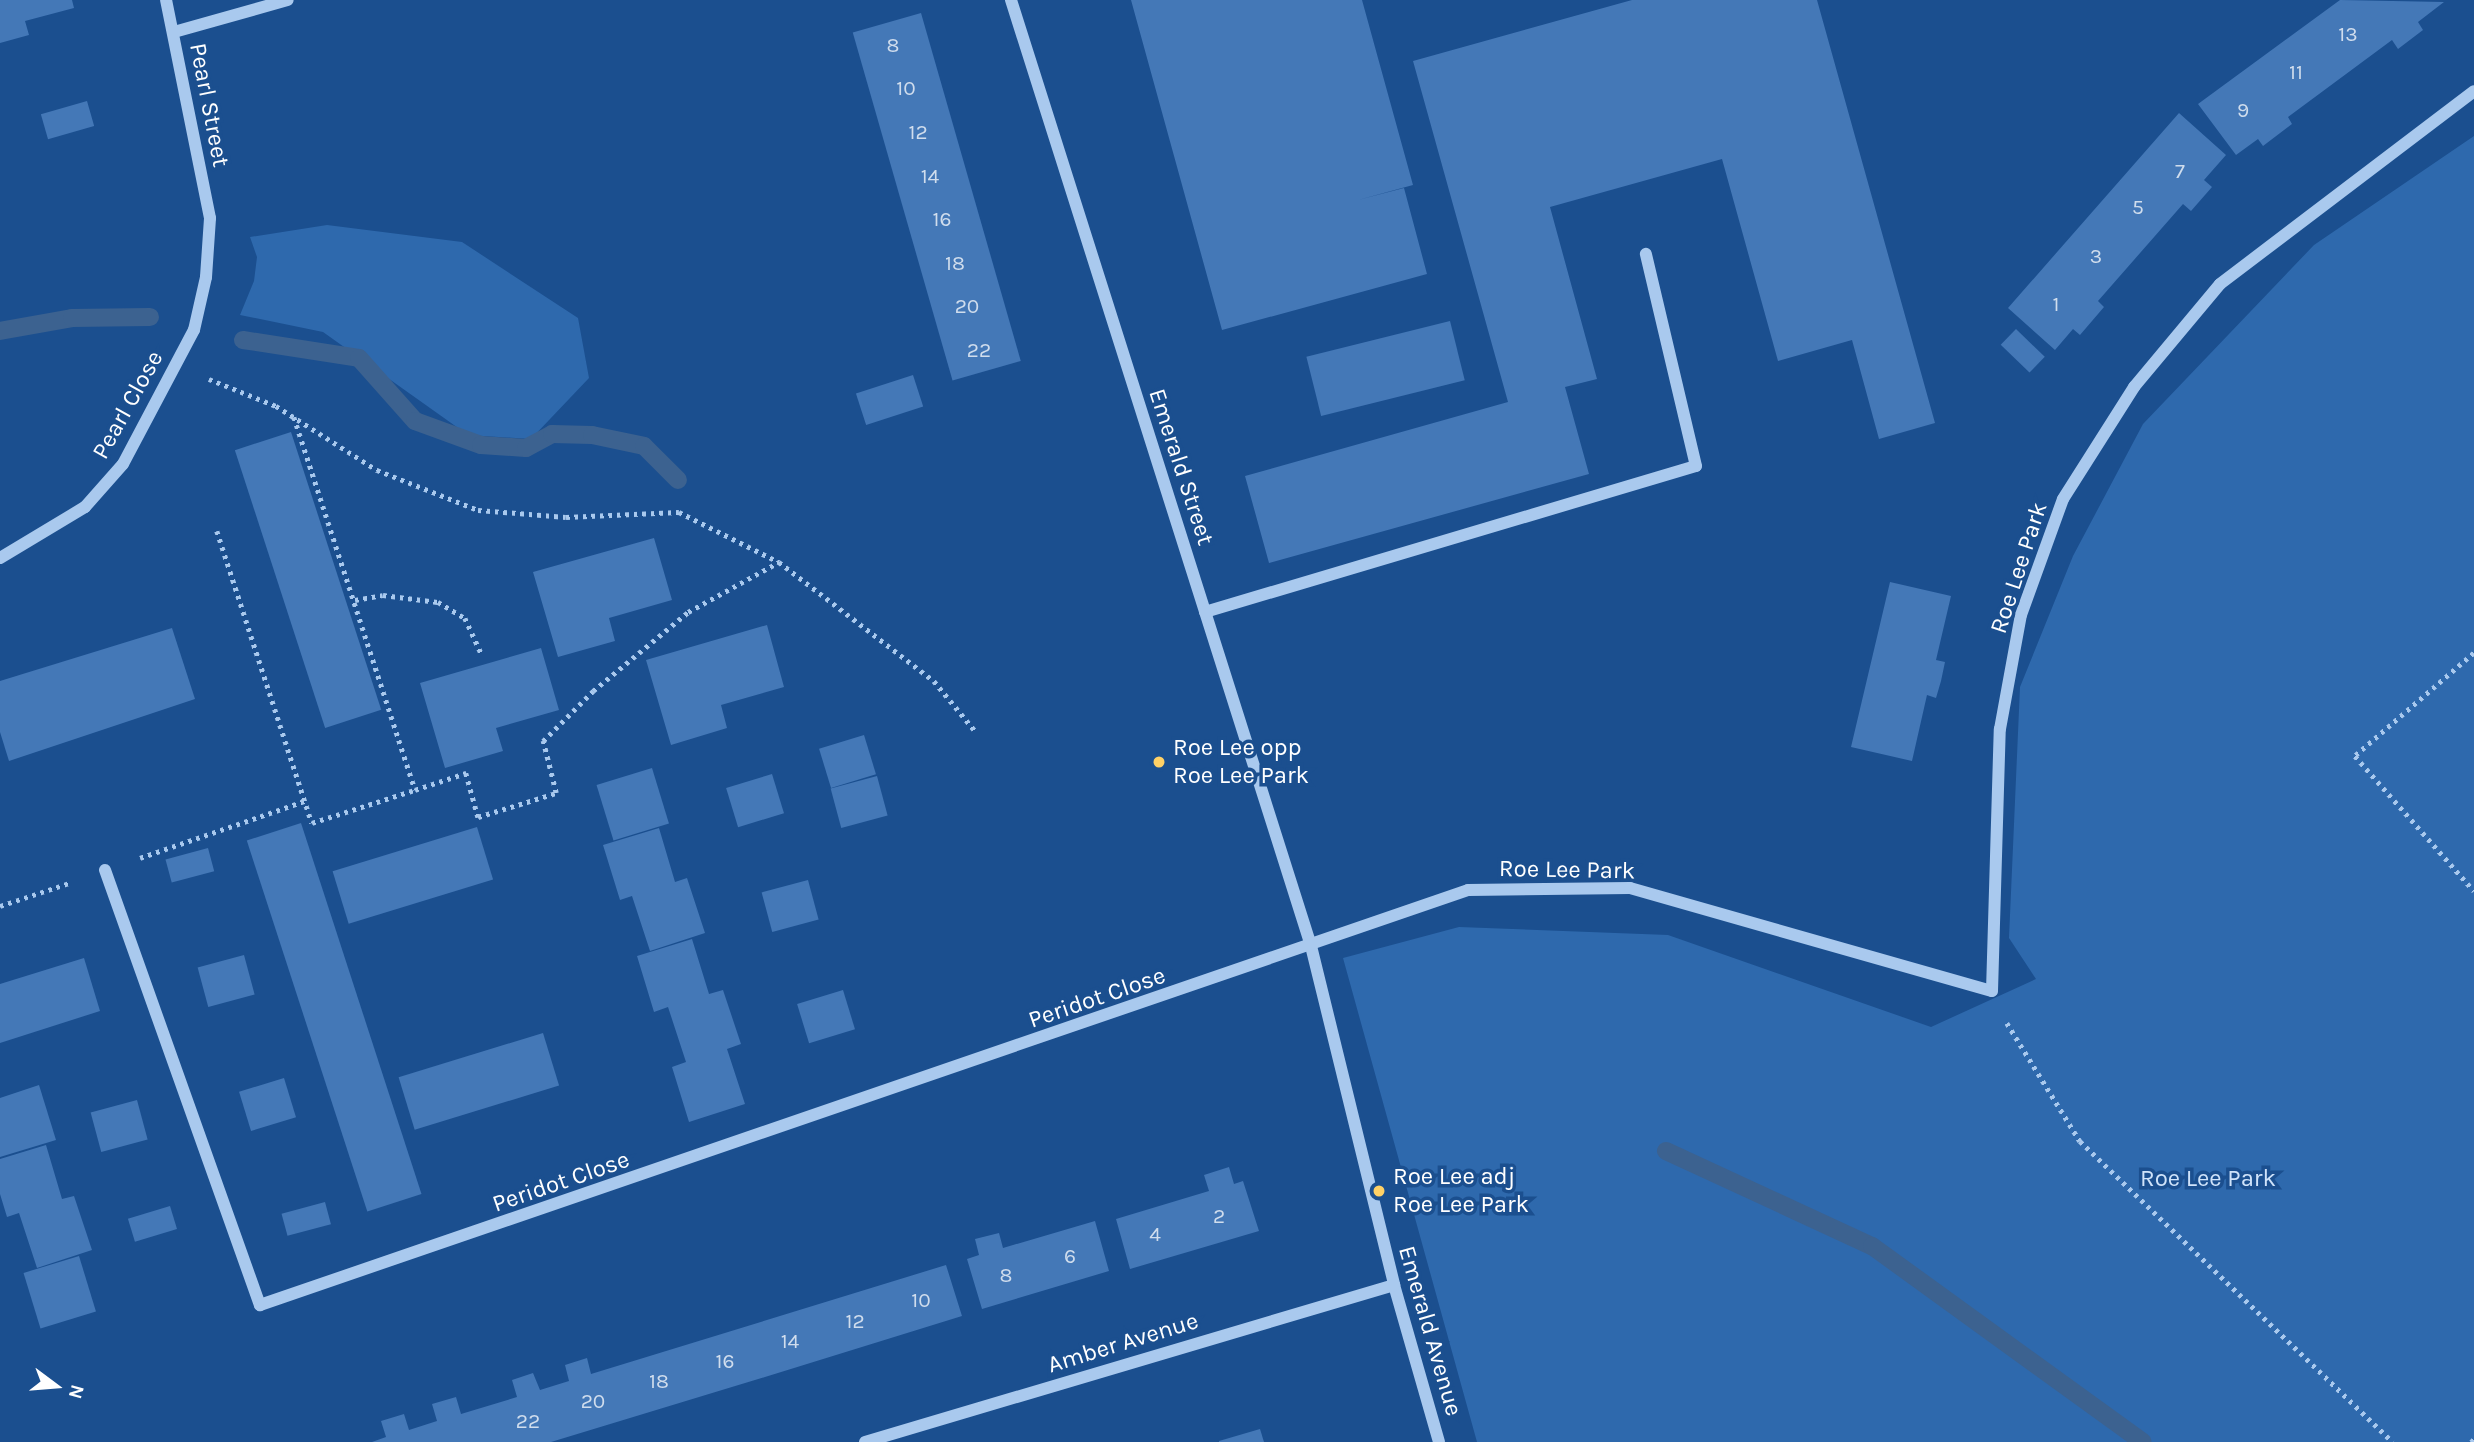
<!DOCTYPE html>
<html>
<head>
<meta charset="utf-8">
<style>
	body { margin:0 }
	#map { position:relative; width:2474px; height:1442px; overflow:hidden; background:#1b4f8f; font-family:Karla,sans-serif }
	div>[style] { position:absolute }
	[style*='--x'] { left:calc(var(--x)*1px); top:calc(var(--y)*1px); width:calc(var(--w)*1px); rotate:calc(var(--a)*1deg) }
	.green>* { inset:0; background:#2e69ad }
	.stream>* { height:18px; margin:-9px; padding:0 9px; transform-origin:9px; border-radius:9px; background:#3c6290 }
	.building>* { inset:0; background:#4478b7; transform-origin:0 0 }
	.path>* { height:4.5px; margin-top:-2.25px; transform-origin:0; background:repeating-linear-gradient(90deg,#a9c9ee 0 3.5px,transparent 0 8.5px) }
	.minor>* { height:12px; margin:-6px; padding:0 6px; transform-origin:6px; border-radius:6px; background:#a9c9ee }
	.dots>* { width:19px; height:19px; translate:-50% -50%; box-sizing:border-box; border:4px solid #1b4f8f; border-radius:50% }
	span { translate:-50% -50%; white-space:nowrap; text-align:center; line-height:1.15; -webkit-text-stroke:7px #1b4f8f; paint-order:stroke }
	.number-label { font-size:21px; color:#d0dded }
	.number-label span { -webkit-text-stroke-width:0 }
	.street-label { font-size:24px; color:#fff }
	.poi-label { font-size:24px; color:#fff }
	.left { translate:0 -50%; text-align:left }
	.park-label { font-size:24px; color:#cfe3fa }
	.north { position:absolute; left:21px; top:1351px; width:70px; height:70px; -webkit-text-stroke:5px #1b4f8f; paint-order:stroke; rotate:106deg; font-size:19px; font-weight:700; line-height:28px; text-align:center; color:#fff }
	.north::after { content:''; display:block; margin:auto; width:24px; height:32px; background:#fff; clip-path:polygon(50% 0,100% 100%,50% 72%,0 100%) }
</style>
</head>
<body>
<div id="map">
	<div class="green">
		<i style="clip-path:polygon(2474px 136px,2474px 1442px,1477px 1442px,1343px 958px,1459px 927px,1668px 935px,1931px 1027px,2036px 979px,2009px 938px,2020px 687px,2073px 556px,2143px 424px,2314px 245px)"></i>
		<i style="clip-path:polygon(327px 225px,462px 242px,578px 318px,589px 378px,531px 439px,468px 435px,323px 332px,240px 315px,254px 281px,257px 257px,250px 237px)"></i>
	</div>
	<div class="stream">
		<i style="--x:0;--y:331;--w:73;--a:-10.2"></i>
		<i style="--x:72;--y:318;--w:78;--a:-0.7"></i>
		<i style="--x:243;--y:340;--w:117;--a:8.8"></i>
		<i style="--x:359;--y:358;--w:84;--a:48.4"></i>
		<i style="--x:415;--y:421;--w:70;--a:20"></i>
		<i style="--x:481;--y:445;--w:45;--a:3.8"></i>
		<i style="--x:526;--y:448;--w:30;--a:-28"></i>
		<i style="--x:552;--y:434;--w:40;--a:1.4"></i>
		<i style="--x:592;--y:435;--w:53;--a:11.9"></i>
		<i style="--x:644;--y:446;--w:48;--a:45"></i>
		<i style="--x:1666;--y:1151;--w:227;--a:24.8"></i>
		<i style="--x:1872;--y:1246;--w:334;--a:35.9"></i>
	</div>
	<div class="building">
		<i style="clip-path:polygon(0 0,72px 0,74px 8px,25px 21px,29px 35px,0 43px)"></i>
		<i style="clip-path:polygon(1131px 0,1362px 0,1413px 185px,1358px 200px,1404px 188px,1427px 274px,1222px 330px)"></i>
		<i style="clip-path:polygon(1632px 0,1817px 0,1935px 423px,1879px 439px,1852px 340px,1778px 361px,1722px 159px,1550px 207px,1597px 379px,1565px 387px,1589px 474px,1269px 563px,1245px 476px,1508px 402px,1413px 61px)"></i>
		<i style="clip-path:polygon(2340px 0,2444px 2px,2418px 22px,2423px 30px,2398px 49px,2392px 40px,2288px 117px,2292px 124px,2263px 146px,2258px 139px,2236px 155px,2198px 104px)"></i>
		<i style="left:921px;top:13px;width:362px;height:71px;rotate:74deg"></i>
		<i style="left:87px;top:101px;width:26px;height:48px;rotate:74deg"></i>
		<i style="clip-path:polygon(2179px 113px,2226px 155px,2204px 180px,2212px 187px,2191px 211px,2183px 204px,2098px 301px,2104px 307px,2080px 335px,2073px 329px,2055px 350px,2008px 308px)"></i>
		<i style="left:1450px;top:321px;width:61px;height:148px;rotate:76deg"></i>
		<i style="left:2016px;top:329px;width:40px;height:22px;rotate:44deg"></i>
		<i style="left:913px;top:375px;width:33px;height:60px;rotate:72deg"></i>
		<i style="left:291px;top:432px;width:292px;height:59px;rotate:72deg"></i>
		<i style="clip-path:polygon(654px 538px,672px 600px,609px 618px,615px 641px,558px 657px,533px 572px)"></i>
		<i style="clip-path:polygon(1890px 582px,1951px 596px,1936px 660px,1945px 662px,1941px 681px,1936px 698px,1927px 695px,1912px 761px,1851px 747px)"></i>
		<i style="clip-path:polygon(767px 625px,784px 687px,721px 705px,727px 728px,671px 745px,646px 660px)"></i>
		<i style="clip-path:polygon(172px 628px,195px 699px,9px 761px,0 732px,0 681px)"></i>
		<i style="clip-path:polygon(541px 648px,559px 710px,496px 728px,503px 751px,445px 768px,420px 683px)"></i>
		<i style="left:864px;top:735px;width:41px;height:47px;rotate:73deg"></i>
		<i style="left:652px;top:768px;width:58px;height:58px;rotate:73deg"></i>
		<i style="left:772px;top:774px;width:41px;height:48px;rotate:73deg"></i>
		<i style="left:877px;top:776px;width:41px;height:48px;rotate:75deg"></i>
		<i style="left:301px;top:823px;width:390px;height:57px;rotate:72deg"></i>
		<i style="left:477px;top:827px;width:55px;height:151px;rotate:73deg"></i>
		<i style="clip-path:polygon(659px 828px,675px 882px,687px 878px,705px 933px,650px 951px,632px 896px,620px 900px,603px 845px)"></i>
		<i style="left:208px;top:848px;width:24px;height:44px;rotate:75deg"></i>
		<i style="left:808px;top:880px;width:41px;height:48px;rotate:75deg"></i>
		<i style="clip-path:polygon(692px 939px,709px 994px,723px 990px,741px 1044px,727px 1049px,745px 1104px,689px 1122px,672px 1067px,686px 1062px,668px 1007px,654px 1012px,637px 956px)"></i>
		<i style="left:244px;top:955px;width:41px;height:48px;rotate:75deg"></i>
		<i style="clip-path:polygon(84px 958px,100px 1011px,0 1043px,0 984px)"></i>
		<i style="left:843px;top:990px;width:41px;height:48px;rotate:73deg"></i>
		<i style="left:543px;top:1033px;width:55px;height:151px;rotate:73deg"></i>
		<i style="left:284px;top:1078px;width:41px;height:47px;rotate:73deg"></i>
		<i style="clip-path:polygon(39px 1085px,56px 1140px,0 1157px,0 1098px)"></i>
		<i style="left:137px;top:1100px;width:41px;height:48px;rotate:75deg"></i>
		<i style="clip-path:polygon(46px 1145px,62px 1199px,74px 1196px,92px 1250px,37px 1268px,19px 1213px,7px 1217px,0 1194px,0 1159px)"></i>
		<i style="clip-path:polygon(1229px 1167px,1234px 1184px,1243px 1181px,1259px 1231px,1130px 1269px,1116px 1219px,1209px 1191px,1204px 1175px)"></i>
		<i style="left:325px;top:1202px;width:23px;height:45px;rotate:75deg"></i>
		<i style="left:170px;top:1206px;width:24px;height:44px;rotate:73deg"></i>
		<i style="clip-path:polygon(1095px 1221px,1109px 1271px,982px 1309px,967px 1259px,979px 1255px,975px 1239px,999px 1233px,1003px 1248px)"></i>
		<i style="left:79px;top:1256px;width:58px;height:58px;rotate:73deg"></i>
		<i style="clip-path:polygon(946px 1265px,962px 1316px,765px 1377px,551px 1442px,372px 1442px,386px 1437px,381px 1421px,404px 1414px,409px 1430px,437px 1421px,432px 1404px,456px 1397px,461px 1414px,517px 1397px,512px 1380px,533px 1373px,540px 1390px,569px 1381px,565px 1365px,587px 1358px,591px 1374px)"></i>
		<i style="clip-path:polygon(1260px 1429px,1264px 1442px,1219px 1442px,1219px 1441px)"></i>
	</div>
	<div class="path">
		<i style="--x:209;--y:379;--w:72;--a:21.9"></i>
		<i style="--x:276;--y:406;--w:120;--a:32.4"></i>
		<i style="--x:377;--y:470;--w:109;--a:21.6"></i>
		<i style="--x:478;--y:510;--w:88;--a:4.5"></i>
		<i style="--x:566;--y:517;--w:113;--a:-2.5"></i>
		<i style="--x:679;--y:512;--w:112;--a:26.6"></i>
		<i style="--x:779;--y:562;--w:195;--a:37.5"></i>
		<i style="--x:934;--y:681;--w:66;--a:50.5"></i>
		<i style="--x:294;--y:417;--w:392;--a:72"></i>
		<i style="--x:415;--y:790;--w:54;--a:-18.4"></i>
		<i style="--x:466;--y:773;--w:46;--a:74.7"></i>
		<i style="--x:478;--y:817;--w:82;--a:-17.1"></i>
		<i style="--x:556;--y:793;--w:54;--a:-104"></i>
		<i style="--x:543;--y:741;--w:71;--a:-45"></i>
		<i style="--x:593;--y:691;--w:124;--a:-39.7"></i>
		<i style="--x:688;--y:612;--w:104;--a:-28.8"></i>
		<i style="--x:217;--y:531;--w:307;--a:72"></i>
		<i style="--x:312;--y:823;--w:108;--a:-17.8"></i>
		<i style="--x:355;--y:600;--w:28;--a:-10"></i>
		<i style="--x:383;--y:595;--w:55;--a:7.3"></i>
		<i style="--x:438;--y:602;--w:31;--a:31"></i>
		<i style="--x:465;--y:618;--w:41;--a:65.3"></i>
		<i style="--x:2474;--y:653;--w:157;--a:139.1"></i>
		<i style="--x:2355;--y:756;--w:180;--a:48.6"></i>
		<i style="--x:140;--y:858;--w:175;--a:-19.1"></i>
		<i style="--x:0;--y:906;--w:76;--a:-18.4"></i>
		<i style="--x:2007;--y:1023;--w:139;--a:58.3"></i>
		<i style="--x:2080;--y:1141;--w:434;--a:43.9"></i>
		<i style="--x:2471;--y:1442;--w:4;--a:-45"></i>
	</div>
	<div class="minor">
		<i style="--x:1011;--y:0;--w:992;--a:72.4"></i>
		<i style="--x:1311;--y:946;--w:349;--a:76.2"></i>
		<i style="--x:1394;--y:1285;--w:163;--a:74"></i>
		<i style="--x:174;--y:32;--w:118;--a:-15.7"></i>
		<i style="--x:0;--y:558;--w:99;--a:-31"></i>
		<i style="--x:85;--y:507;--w:57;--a:-48.5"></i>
		<i style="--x:123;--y:464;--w:152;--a:-62.1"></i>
		<i style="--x:194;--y:330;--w:54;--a:-77.2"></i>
		<i style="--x:206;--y:277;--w:59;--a:-86.1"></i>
		<i style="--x:210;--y:218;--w:222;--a:-101.4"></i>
		<i style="--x:1205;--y:612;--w:512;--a:-16.56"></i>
		<i style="--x:1696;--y:466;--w:218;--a:-103.3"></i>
		<i style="--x:105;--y:870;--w:462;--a:70.4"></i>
		<i style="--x:260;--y:1305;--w:1277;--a:-18.96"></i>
		<i style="--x:1468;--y:890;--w:162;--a:-0.7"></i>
		<i style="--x:1630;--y:888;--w:376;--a:15.9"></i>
		<i style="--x:1992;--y:991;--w:262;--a:-88.3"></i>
		<i style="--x:2000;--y:729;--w:116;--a:-79.6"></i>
		<i style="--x:2021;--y:615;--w:123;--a:-70.1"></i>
		<i style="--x:2063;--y:499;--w:133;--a:-57.6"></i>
		<i style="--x:2134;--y:387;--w:134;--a:-50.1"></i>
		<i style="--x:2220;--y:284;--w:319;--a:-37.2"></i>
		<i style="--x:865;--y:1442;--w:552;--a:-16.53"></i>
	</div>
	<div class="dots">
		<i style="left:1159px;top:762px;background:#ffd166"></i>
		<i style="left:1379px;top:1191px;background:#ffd166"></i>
	</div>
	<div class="number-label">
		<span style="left:2348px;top:34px">13</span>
		<span style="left:893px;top:45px">8</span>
		<span style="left:2296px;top:72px">11</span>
		<span style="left:906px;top:88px">10</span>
		<span style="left:2243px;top:110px">9</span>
		<span style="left:918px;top:132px">12</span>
		<span style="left:2180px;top:171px">7</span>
		<span style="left:930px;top:176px">14</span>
		<span style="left:2138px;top:207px">5</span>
		<span style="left:942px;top:219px">16</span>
		<span style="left:2096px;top:256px">3</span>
		<span style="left:955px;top:263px">18</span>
		<span style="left:2056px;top:304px">1</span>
		<span style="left:967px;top:306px">20</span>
		<span style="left:979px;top:350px">22</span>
		<span style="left:1219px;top:1216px">2</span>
		<span style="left:1155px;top:1234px">4</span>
		<span style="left:1070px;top:1256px">6</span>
		<span style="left:1006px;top:1275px">8</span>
		<span style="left:921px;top:1300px">10</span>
		<span style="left:855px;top:1321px">12</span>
		<span style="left:790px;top:1341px">14</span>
		<span style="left:725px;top:1361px">16</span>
		<span style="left:659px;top:1381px">18</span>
		<span style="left:593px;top:1401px">20</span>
		<span style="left:528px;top:1421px">22</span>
	</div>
	<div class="street-label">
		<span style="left:209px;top:105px;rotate:79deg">Pearl Street</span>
		<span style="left:128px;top:405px;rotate:-61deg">Pearl Close</span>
		<span style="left:1181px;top:467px;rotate:72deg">Emerald Street</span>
		<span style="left:2019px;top:568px;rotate:-72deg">Roe Lee Park</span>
		<span style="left:1567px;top:870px;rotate:1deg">Roe Lee Park</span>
		<span style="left:1097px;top:998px;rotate:-19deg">Peridot Close</span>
		<span style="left:561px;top:1182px;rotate:-19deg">Peridot Close</span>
		<span style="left:1430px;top:1331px;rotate:74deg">Emerald Avenue</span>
		<span style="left:1123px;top:1343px;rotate:-17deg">Amber Avenue</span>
	</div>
	<div class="poi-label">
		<span class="left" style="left:1173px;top:762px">Roe Lee opp<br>Roe Lee Park</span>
		<span class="left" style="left:1393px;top:1191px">Roe Lee adj<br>Roe Lee Park</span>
	</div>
	<div class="park-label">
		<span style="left:2208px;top:1179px">Roe Lee Park</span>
	</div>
	<div class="north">N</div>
</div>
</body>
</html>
